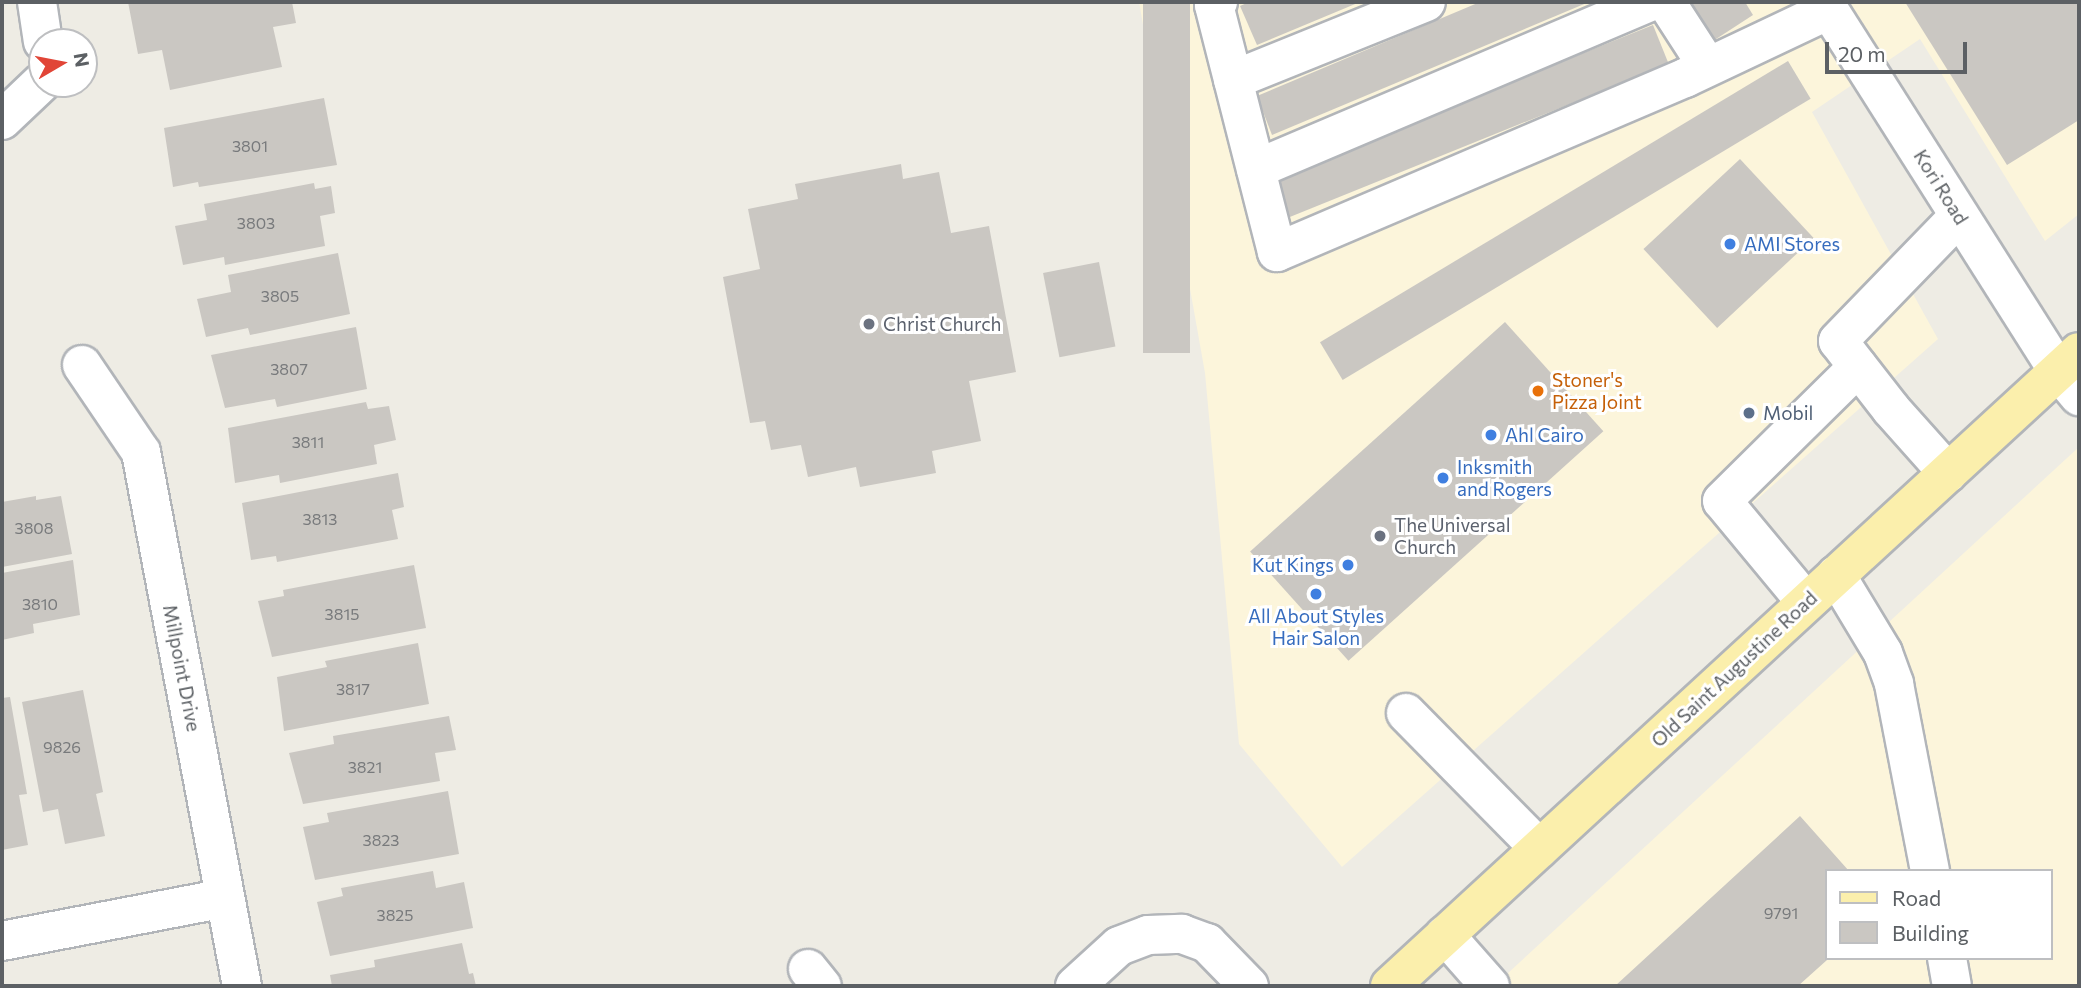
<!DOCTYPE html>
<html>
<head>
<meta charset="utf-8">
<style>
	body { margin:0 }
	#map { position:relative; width:2081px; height:988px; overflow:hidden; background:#eeece4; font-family:Commissioner,sans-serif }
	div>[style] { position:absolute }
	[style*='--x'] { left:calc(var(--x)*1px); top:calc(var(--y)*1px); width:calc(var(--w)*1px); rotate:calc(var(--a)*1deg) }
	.commercial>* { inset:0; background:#fcf5db }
	.building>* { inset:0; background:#cac7c2; transform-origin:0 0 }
	.roads { filter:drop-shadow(2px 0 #b2b5b9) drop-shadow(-2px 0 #b2b5b9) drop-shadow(0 2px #b2b5b9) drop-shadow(0 -2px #b2b5b9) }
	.minor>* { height:38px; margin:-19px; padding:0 19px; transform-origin:19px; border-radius:19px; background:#fff }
	.major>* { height:38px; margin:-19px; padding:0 19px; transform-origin:19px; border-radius:19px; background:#fbefac }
	.dots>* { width:19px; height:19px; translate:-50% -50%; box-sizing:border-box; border:4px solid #fff; border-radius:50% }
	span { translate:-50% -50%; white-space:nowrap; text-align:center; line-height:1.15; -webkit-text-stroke:6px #fff; paint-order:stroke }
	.number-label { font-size:16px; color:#787a7c }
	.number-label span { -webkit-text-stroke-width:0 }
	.street-label { font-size:19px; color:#5c6064 }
	.shop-label { font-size:19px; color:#366cbe }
	.left { translate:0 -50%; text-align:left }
	.right { translate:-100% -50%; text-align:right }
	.worship-label { font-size:19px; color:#5b616d }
	.food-label { font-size:19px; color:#c56008 }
	.service-label { font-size:19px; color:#4e5e75 }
	.frame { position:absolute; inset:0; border:4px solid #5c6064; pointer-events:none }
	.legend { position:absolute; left:1825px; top:869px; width:228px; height:91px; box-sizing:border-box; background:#fff; border:2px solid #bebfc1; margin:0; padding:9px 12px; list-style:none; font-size:21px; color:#5c6064 }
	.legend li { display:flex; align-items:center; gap:14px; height:35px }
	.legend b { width:35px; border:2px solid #bebfc1 }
	.north { position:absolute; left:28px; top:28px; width:70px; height:70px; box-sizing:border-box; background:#fff; border:2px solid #bebfc1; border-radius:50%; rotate:80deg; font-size:19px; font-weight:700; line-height:28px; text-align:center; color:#5c6064 }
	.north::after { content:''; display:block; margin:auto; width:24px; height:32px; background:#e14537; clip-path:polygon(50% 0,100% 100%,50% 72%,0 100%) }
	.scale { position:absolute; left:1825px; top:42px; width:142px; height:32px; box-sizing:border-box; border:4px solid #5c6064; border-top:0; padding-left:9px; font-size:21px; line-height:24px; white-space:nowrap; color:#5c6064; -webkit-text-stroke:5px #fff; paint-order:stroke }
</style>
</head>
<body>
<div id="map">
	<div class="commercial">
		<i style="clip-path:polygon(1139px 2px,2079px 2px,2079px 214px,2045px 241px,1920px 39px,1812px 112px,1938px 339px,1342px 867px,1239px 744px,1205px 373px)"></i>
		<i style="clip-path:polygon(evenodd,2079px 447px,2079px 986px,1494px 986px,2079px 447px,1827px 871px,2051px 871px,2051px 958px,1827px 958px,1827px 871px)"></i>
	</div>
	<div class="building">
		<i style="clip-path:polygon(128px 2px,292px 2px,296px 23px,273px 27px,282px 67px,170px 90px,162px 50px,138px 54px)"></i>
		<i style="left:1143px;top:2px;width:47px;height:351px"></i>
		<i style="clip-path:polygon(1249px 2px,1360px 2px,1257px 45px,1240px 6px)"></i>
		<i style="clip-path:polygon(1480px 2px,1589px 2px,1272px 135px,1257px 96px)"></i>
		<i style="clip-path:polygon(1689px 2px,1745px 2px,1753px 15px,1713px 41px)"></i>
		<i style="clip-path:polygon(1905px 2px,2079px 2px,2079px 120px,2007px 165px)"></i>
		<i style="left:1653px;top:25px;width:42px;height:412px;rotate:68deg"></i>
		<i style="left:1788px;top:61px;width:44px;height:546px;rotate:59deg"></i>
		<i style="clip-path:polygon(324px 98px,337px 165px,199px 187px,198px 182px,173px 187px,164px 128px)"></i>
		<i style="left:1740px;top:159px;width:108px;height:132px;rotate:47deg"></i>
		<i style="clip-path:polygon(901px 164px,903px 179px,939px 172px,951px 233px,989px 226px,1016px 372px,969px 381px,981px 441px,932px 451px,936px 473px,860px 487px,856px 467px,808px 477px,801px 445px,771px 450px,765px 421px,750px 423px,723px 277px,760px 269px,748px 209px,798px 199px,795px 184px)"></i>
		<i style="clip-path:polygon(314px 183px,315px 189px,331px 186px,335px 213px,320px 216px,325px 246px,225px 265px,224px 257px,183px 265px,175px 226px,207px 220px,204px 204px)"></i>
		<i style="clip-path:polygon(338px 253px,350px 314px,250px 335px,248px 328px,206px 337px,197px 299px,231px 292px,228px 275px)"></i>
		<i style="left:1099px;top:262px;width:86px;height:57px;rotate:79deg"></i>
		<i style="left:1505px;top:322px;width:147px;height:343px;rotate:48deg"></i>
		<i style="clip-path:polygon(356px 327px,367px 389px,277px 407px,275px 399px,225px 408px,211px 355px)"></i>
		<i style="clip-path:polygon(366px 402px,368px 409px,389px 406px,396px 440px,374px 445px,377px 464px,280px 483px,279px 475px,235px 483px,228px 428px)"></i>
		<i style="clip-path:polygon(398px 473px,404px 507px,392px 510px,398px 539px,277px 562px,276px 556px,251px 560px,242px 503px)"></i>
		<i style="clip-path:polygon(36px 496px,36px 500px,61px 496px,72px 554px,2px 567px,2px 502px)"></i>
		<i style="clip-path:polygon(73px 560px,80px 615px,33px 624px,34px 633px,2px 640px,2px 573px)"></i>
		<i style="clip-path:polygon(414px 565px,426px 628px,272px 657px,258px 601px,284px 596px,283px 590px)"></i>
		<i style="clip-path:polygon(418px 643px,429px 704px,284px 731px,277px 677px,327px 667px,325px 661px)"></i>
		<i style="clip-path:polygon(83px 690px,103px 792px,96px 794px,105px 836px,65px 844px,58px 809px,43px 812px,22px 702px)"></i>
		<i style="clip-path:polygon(10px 697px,27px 794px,19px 795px,28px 845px,2px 850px,2px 698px)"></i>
		<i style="clip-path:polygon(449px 716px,456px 750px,435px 753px,440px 781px,303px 804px,289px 753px,334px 744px,333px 736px)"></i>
		<i style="clip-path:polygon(448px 791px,459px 854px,315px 880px,303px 827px,329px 822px,327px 813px)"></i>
		<i style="clip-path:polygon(1800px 816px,1849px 871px,1827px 871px,1827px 960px,1798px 986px,1615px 986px)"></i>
		<i style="clip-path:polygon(433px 871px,436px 888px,464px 882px,473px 928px,330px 956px,317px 902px,343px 896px,341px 888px)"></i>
		<i style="clip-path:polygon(462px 943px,469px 974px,473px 973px,476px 986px,332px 986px,330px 975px,375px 967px,374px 960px)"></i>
	</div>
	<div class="roads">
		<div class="minor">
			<i style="--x:37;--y:2;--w:40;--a:81.5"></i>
			<i style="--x:1218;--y:2;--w:5;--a:143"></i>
			<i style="--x:1214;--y:5;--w:255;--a:75.7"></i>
			<i style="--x:1277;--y:252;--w:444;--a:-23.1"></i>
			<i style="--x:1685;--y:78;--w:159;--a:-25.3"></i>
			<i style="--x:1666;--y:2;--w:77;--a:57.1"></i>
			<i style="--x:1824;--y:2;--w:437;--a:57.6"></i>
			<i style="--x:2058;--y:371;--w:33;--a:50"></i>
			<i style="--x:1233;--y:80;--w:208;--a:-22"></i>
			<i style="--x:2;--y:120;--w:55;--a:-43.5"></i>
			<i style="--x:1256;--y:169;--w:427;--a:-23"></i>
			<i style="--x:82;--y:365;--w:105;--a:55.9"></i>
			<i style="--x:141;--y:452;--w:543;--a:79.29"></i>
			<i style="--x:1948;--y:473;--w:86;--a:-131.7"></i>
			<i style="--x:1891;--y:409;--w:86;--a:-127.9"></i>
			<i style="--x:1838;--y:341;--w:174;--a:-45.9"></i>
			<i style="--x:1836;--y:575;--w:91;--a:58.9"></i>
			<i style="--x:1883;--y:653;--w:33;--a:70"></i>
			<i style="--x:1894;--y:684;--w:190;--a:79.1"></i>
			<i style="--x:1806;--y:602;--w:131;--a:-129.7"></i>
			<i style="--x:1722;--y:501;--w:191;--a:-44.6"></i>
			<i style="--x:1406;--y:713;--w:190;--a:45.4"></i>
			<i style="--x:1445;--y:935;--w:68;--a:48.6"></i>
			<i style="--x:2;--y:941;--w:227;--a:-10.9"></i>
			<i style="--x:1947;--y:958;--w:28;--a:80"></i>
			<i style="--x:808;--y:969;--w:22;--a:51"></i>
			<i style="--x:1075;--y:986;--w:59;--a:-42.3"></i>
			<i style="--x:1119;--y:946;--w:31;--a:-21"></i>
			<i style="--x:1148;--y:935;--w:34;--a:-2"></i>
			<i style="--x:1182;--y:934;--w:27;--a:20"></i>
			<i style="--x:1207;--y:943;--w:60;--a:45.7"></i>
		</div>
		<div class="major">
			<i style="--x:1390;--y:986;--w:936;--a:-42.62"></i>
		</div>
	</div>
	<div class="dots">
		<i style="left:1730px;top:244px;background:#3f7fe0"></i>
		<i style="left:869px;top:324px;background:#6b7280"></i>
		<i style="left:1538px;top:391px;background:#e8710a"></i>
		<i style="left:1749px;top:413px;background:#5c6f8a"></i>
		<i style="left:1491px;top:435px;background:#3f7fe0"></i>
		<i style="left:1443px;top:478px;background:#3f7fe0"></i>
		<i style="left:1380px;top:536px;background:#6b7280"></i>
		<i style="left:1348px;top:565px;background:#3f7fe0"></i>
		<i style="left:1316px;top:594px;background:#3f7fe0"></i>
	</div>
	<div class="number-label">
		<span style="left:250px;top:146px">3801</span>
		<span style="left:256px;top:223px">3803</span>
		<span style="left:280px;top:296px">3805</span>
		<span style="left:289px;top:369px">3807</span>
		<span style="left:308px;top:442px">3811</span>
		<span style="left:320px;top:519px">3813</span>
		<span style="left:34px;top:528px">3808</span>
		<span style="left:40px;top:604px">3810</span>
		<span style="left:342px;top:614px">3815</span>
		<span style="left:353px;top:689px">3817</span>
		<span style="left:62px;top:747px">9826</span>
		<span style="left:365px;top:767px">3821</span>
		<span style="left:381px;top:840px">3823</span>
		<span style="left:1781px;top:913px">9791</span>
		<span style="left:395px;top:915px">3825</span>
	</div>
	<div class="street-label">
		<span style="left:1941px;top:187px;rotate:58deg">Kori Road</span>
		<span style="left:182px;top:668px;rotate:79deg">Millpoint Drive</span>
		<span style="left:1734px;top:669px;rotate:-43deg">Old Saint Augustine Road</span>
	</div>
	<div class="shop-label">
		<span class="left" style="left:1744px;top:244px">AMI Stores</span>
		<span class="left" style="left:1505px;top:435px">Ahl Cairo</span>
		<span class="left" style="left:1457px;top:478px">Inksmith<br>and Rogers</span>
		<span class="right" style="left:1334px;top:565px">Kut Kings</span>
		<span style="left:1316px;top:627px">All About Styles<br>Hair Salon</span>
	</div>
	<div class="worship-label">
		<span class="left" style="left:883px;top:324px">Christ Church</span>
		<span class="left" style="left:1394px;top:536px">The Universal<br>Church</span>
	</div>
	<div class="food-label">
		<span class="left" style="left:1552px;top:391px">Stoner's<br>Pizza Joint</span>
	</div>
	<div class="service-label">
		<span class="left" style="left:1763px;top:413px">Mobil</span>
	</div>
	<div class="frame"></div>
	<ul class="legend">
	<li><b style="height:9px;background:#fbefac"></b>Road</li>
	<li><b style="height:19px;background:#cac7c2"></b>Building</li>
	</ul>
	<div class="north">N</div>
	<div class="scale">20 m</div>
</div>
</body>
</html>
